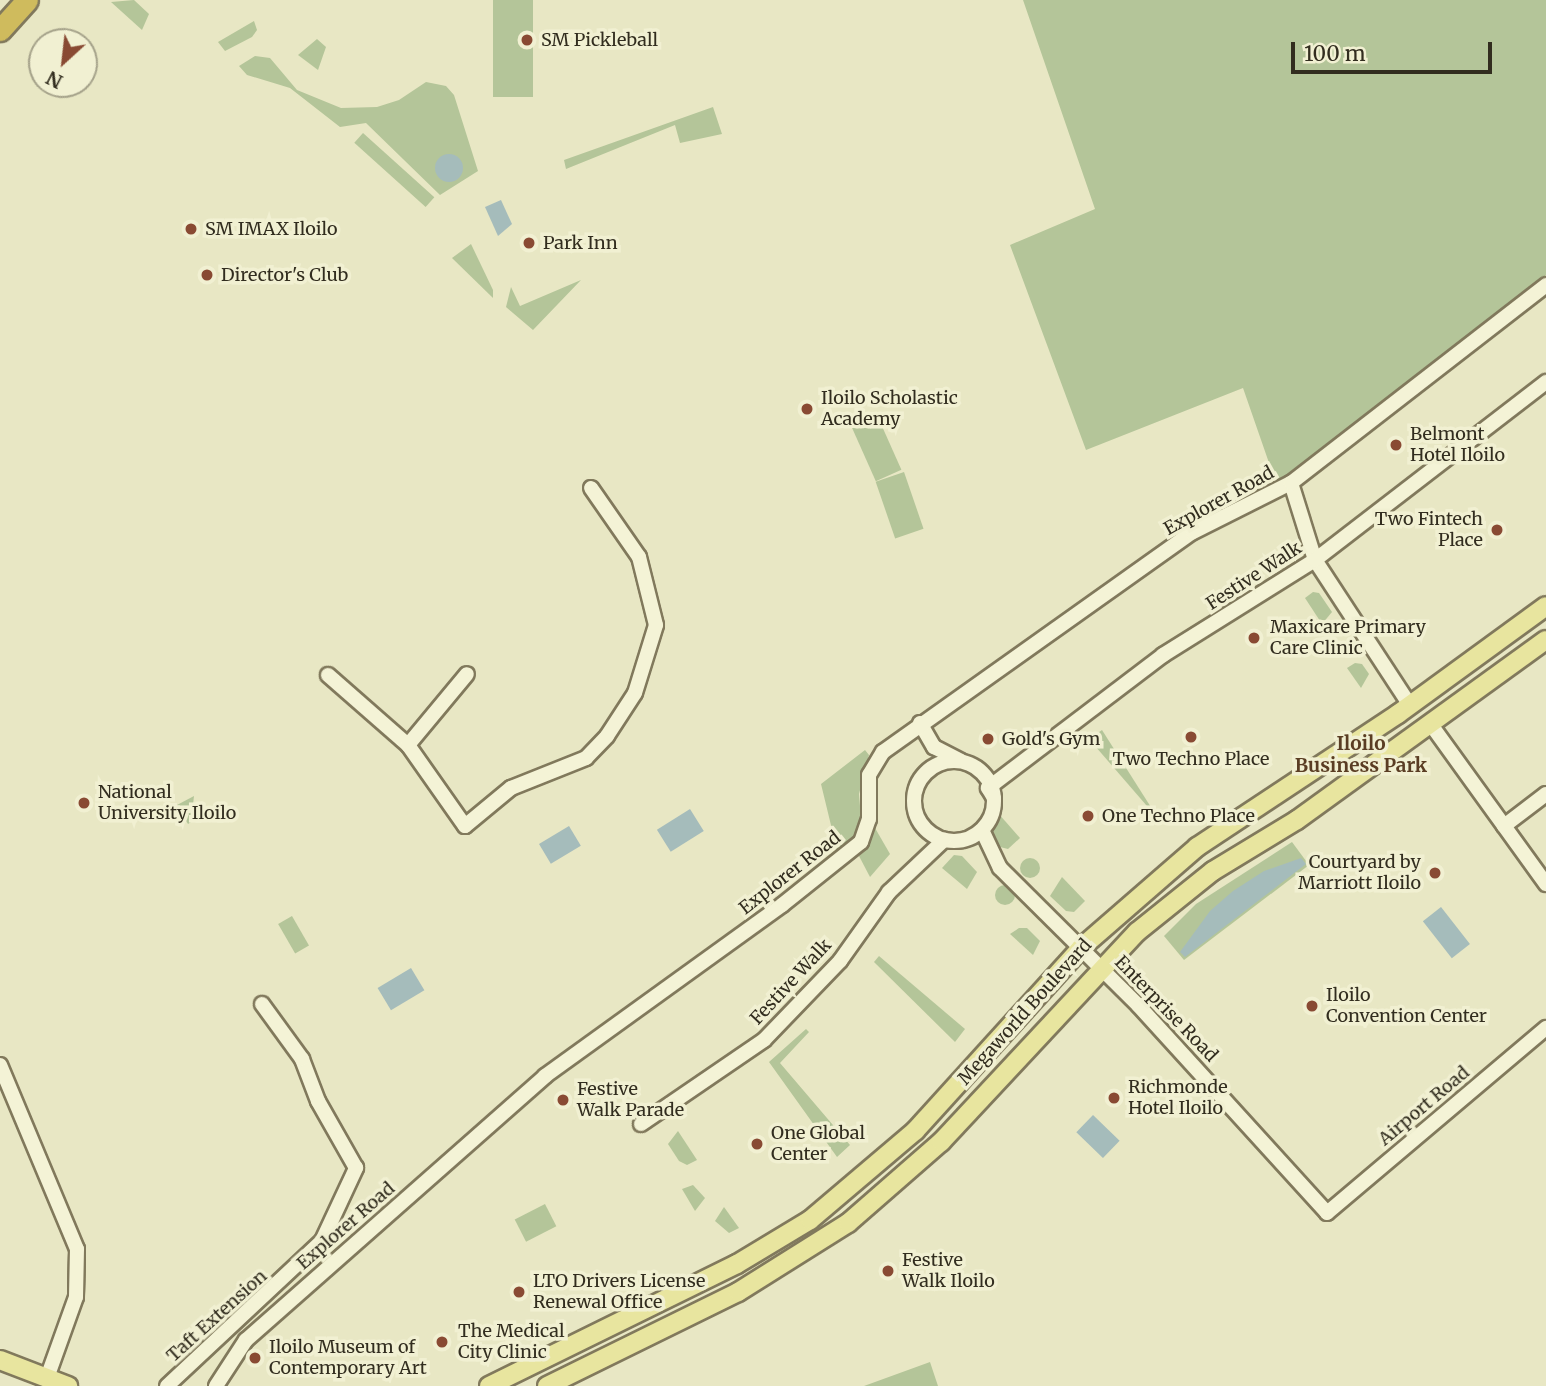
<!DOCTYPE html>
<html>
<head>
<meta charset="utf-8">
<style>
	body { margin:0 }
	#map { position:relative; width:1546px; height:1386px; overflow:hidden; background:#e8e7c4; font-family:Merriweather,serif }
	div>[style] { position:absolute }
	[style*='--x'] { left:calc(var(--x)*1px); top:calc(var(--y)*1px); width:calc(var(--w)*1px); rotate:calc(var(--a)*1deg) }
	.green>* { inset:0; background:#b4c599; transform-origin:0 0 }
	.round { border-radius:50% }
	.water>* { inset:0; background:#a5bcbb; transform-origin:0 0 }
	.roads { filter:drop-shadow(2px 0 #81795c) drop-shadow(-2px 0 #81795c) drop-shadow(0 2px #81795c) drop-shadow(0 -2px #81795c) }
	.minor>* { height:14px; margin:-7px; padding:0 7px; transform-origin:7px; border-radius:7px; background:#f4f3d6 }
	.minor>.ring { margin:-7px; padding:0; box-sizing:content-box; background:none; border:14px solid #f4f3d6; border-radius:50% }
	.major>* { height:18px; margin:-9px; padding:0 9px; transform-origin:9px; border-radius:9px; background:#e8e59f }
	.highway>* { height:21px; margin:-10.5px; padding:0 10.5px; transform-origin:10.5px; border-radius:10.5px; background:#cfbb5d }
	.dots>* { width:19px; height:19px; translate:-50% -50%; box-sizing:border-box; border:4px solid #f1f0d2; border-radius:50% }
	span { translate:-50% -50%; white-space:nowrap; text-align:center; line-height:1.15; -webkit-text-stroke:7px #f1f0d2; paint-order:stroke }
	.poi-label { font-size:18px; color:#322d1f }
	.left { translate:0 -50%; text-align:left }
	.right { translate:-100% -50%; text-align:right }
	.street-label { font-size:18px; color:#322d1f }
	.neighbourhood-label { font-size:19px; color:#5a3d23; font-weight:700 }
	.north { position:absolute; left:28px; top:28px; width:70px; height:70px; box-sizing:border-box; background:#f1f0d2; border:2px solid #a5a28a; border-radius:50%; rotate:207deg; font-size:19px; font-weight:700; line-height:28px; text-align:center; color:#322d1f }
	.north::after { content:''; display:block; margin:auto; width:24px; height:32px; background:#894a33; clip-path:polygon(50% 0,100% 100%,50% 72%,0 100%) }
	.scale { position:absolute; left:1291px; top:42px; width:201px; height:32px; box-sizing:border-box; border:4px solid #322d1f; border-top:0; padding-left:9px; font-size:21px; line-height:24px; white-space:nowrap; color:#322d1f; -webkit-text-stroke:5px #f1f0d2; paint-order:stroke }
</style>
</head>
<body>
<div id="map">
	<div class="green">
		<i style="clip-path:polygon(134px 0,149px 14px,142px 30px,111px 2px)"></i>
		<i style="left:493px;top:0;width:40px;height:97px"></i>
		<i style="clip-path:polygon(1023px 0,1546px 0,1546px 275px,1276px 483px,1243px 388px,1086px 450px,1010px 245px,1095px 209px)"></i>
		<i style="clip-path:polygon(254px 21px,257px 30px,252px 37px,225px 51px,218px 42px)"></i>
		<i style="clip-path:polygon(317px 39px,326px 47px,318px 70px,298px 55px)"></i>
		<i style="clip-path:polygon(255px 56px,270px 58px,297px 90px,341px 108px,377px 107px,399px 100px,426px 82px,446px 86px,454px 95px,478px 171px,440px 195px,366px 123px,340px 127px,290px 88px,247px 75px,239px 66px)"></i>
		<i style="clip-path:polygon(713px 107px,722px 134px,680px 143px,675px 125px,566px 169px,564px 160px)"></i>
		<i style="left:363px;top:133px;width:96px;height:13px;rotate:42deg"></i>
		<i style="clip-path:polygon(471px 244px,493px 290px,493px 298px,452px 258px)"></i>
		<i style="clip-path:polygon(581px 280px,533px 330px,506px 307px,511px 287px,520px 306px)"></i>
		<i style="left:877px;top:415px;width:60px;height:28px;rotate:66deg"></i>
		<i style="left:904px;top:472px;width:60px;height:30px;rotate:71deg"></i>
		<i style="clip-path:polygon(1313px 592px,1319px 593px,1332px 612px,1322px 624px,1305px 598px)"></i>
		<i style="clip-path:polygon(1355px 663px,1362px 664px,1369px 674px,1361px 688px,1347px 668px)"></i>
		<i style="clip-path:polygon(1102px 730px,1154px 812px,1153px 813px,1089px 739px)"></i>
		<i style="clip-path:polygon(865px 750px,869px 755px,859px 794px,861px 818px,852px 839px,837px 850px,821px 784px)"></i>
		<i style="clip-path:polygon(194px 796px,191px 822px,188px 824px,177px 805px)"></i>
		<i style="clip-path:polygon(998px 813px,1020px 838px,1008px 849px,1000px 847px,985px 831px)"></i>
		<i style="clip-path:polygon(875px 828px,890px 854px,870px 877px,859px 856px)"></i>
		<i style="clip-path:polygon(1292px 842px,1309px 865px,1184px 960px,1164px 936px,1196px 904px)"></i>
		<i style="clip-path:polygon(954px 855px,962px 856px,977px 872px,967px 889px,942px 868px)"></i>
		<i class="round" style="left:1020px;top:858px;width:20px;height:20px"></i>
		<i style="clip-path:polygon(1062px 877px,1085px 901px,1074px 912px,1066px 911px,1050px 896px)"></i>
		<i class="round" style="left:995px;top:885px;width:20px;height:20px"></i>
		<i style="left:292px;top:916px;width:34px;height:16px;rotate:60deg"></i>
		<i style="clip-path:polygon(1019px 928px,1027px 928px,1040px 941px,1033px 955px,1010px 934px)"></i>
		<i style="clip-path:polygon(879px 956px,965px 1029px,955px 1042px,874px 962px)"></i>
		<i style="clip-path:polygon(806px 1029px,809px 1032px,780px 1063px,850px 1145px,837px 1157px,769px 1062px)"></i>
		<i style="clip-path:polygon(678px 1131px,697px 1160px,687px 1165px,679px 1161px,668px 1144px)"></i>
		<i style="clip-path:polygon(693px 1185px,705px 1198px,695px 1211px,682px 1189px)"></i>
		<i style="left:545px;top:1204px;width:25px;height:34px;rotate:63deg"></i>
		<i style="clip-path:polygon(724px 1207px,739px 1228px,729px 1233px,715px 1221px)"></i>
		<i style="clip-path:polygon(930px 1362px,938px 1386px,864px 1386px)"></i>
	</div>
	<div class="water">
		<i class="round" style="left:435px;top:154px;width:28px;height:28px"></i>
		<i style="clip-path:polygon(501px 200px,512px 224px,498px 236px,485px 207px)"></i>
		<i style="left:690px;top:809px;width:26px;height:39px;rotate:58deg"></i>
		<i style="left:569px;top:826px;width:23px;height:35px;rotate:59deg"></i>
		<i style="clip-path:polygon(1301px 858px,1306px 864px,1185px 957px,1180px 952px,1210px 911px,1233px 891px,1264px 871px)"></i>
		<i style="left:1441px;top:907px;width:47px;height:23px;rotate:52deg"></i>
		<i style="left:411px;top:968px;width:26px;height:39px;rotate:59deg"></i>
		<i style="left:1093px;top:1115px;width:37px;height:24px;rotate:44deg"></i>
	</div>
	<div class="roads">
		<div class="minor">
			<i style="--x:1291;--y:483;--w:81;--a:72.7"></i>
			<i style="--x:1315;--y:560;--w:173;--a:56.8"></i>
			<i style="--x:328;--y:675;--w:106;--a:41.2"></i>
			<i style="--x:408;--y:745;--w:99;--a:54.9"></i>
			<i style="--x:465;--y:826;--w:60;--a:-39.6"></i>
			<i style="--x:511;--y:788;--w:81;--a:-21.8"></i>
			<i style="--x:586;--y:758;--w:30;--a:-46"></i>
			<i style="--x:607;--y:736;--w:51;--a:-56.9"></i>
			<i style="--x:635;--y:693;--w:71;--a:-72.8"></i>
			<i style="--x:656;--y:625;--w:70;--a:-104"></i>
			<i style="--x:639;--y:557;--w:84;--a:-124.8"></i>
			<i style="--x:920;--y:723;--w:28;--a:60"></i>
			<i style="--x:934;--y:747;--w:30;--a:27"></i>
			<i style="--x:1432;--y:726;--w:195;--a:54.2"></i>
			<i style="--x:408;--y:745;--w:92;--a:-50.3"></i>
			<i class="ring" style="left:914px;top:761px;width:66px;height:66px"></i>
			<i style="--x:994;--y:798;--w:12;--a:-121"></i>
			<i style="--x:988;--y:788;--w:220;--a:-37.2"></i>
			<i style="--x:1163;--y:655;--w:179;--a:-32"></i>
			<i style="--x:1315;--y:560;--w:292;--a:-37.6"></i>
			<i style="--x:1504;--y:826;--w:53;--a:-37.3"></i>
			<i style="--x:982;--y:830;--w:42;--a:64.7"></i>
			<i style="--x:1000;--y:868;--w:194;--a:44.8"></i>
			<i style="--x:1138;--y:1005;--w:281;--a:47.7"></i>
			<i style="--x:1327;--y:1213;--w:287;--a:-40.2"></i>
			<i style="--x:0;--y:1065;--w:199;--a:67.3"></i>
			<i style="--x:77;--y:1249;--w:48;--a:91.2"></i>
			<i style="--x:76;--y:1297;--w:86;--a:109.7"></i>
			<i style="--x:641;--y:1124;--w:149;--a:-34.3"></i>
			<i style="--x:764;--y:1040;--w:110;--a:-46.1"></i>
			<i style="--x:840;--y:961;--w:85;--a:-54.6"></i>
			<i style="--x:889;--y:892;--w:76;--a:-43.4"></i>
			<i style="--x:167;--y:1386;--w:212;--a:-43.1"></i>
			<i style="--x:322;--y:1241;--w:81;--a:-65"></i>
			<i style="--x:356;--y:1168;--w:77;--a:-119.6"></i>
			<i style="--x:318;--y:1101;--w:45;--a:-110.9"></i>
			<i style="--x:302;--y:1059;--w:68;--a:-126"></i>
			<i style="--x:216;--y:1386;--w:55;--a:-56.9"></i>
			<i style="--x:246;--y:1340;--w:399;--a:-41.4"></i>
			<i style="--x:545;--y:1076;--w:292;--a:-35.8"></i>
			<i style="--x:782;--y:905;--w:101;--a:-38.6"></i>
			<i style="--x:861;--y:842;--w:24;--a:-71"></i>
			<i style="--x:869;--y:819;--w:44;--a:-90"></i>
			<i style="--x:869;--y:775;--w:27;--a:-59"></i>
			<i style="--x:883;--y:752;--w:380;--a:-35.4"></i>
			<i style="--x:1193;--y:532;--w:110;--a:-26.6"></i>
			<i style="--x:1291;--y:483;--w:323;--a:-37.8"></i>
		</div>
		<div class="major">
			<i style="--x:0;--y:1360;--w:73;--a:20.9"></i>
			<i style="--x:489;--y:1386;--w:276;--a:-26.2"></i>
			<i style="--x:737;--y:1264;--w:85;--a:-31.1"></i>
			<i style="--x:810;--y:1220;--w:138;--a:-40.3"></i>
			<i style="--x:915;--y:1131;--w:247;--a:-47.8"></i>
			<i style="--x:1081;--y:948;--w:154;--a:-41"></i>
			<i style="--x:1197;--y:847;--w:241;--a:-33.5"></i>
			<i style="--x:1398;--y:714;--w:183;--a:-36.1"></i>
			<i style="--x:547;--y:1386;--w:213;--a:-26.2"></i>
			<i style="--x:738;--y:1292;--w:130;--a:-32.1"></i>
			<i style="--x:848;--y:1223;--w:123;--a:-41.1"></i>
			<i style="--x:941;--y:1142;--w:287;--a:-47"></i>
			<i style="--x:1137;--y:932;--w:97;--a:-38.8"></i>
			<i style="--x:1213;--y:871;--w:98;--a:-31.3"></i>
			<i style="--x:1297;--y:820;--w:307;--a:-35.9"></i>
		</div>
		<div class="highway">
			<i style="--x:0;--y:30;--w:40;--a:-48"></i>
		</div>
	</div>
	<div class="dots">
		<i style="left:527px;top:40px;background:#894a33"></i>
		<i style="left:191px;top:229px;background:#894a33"></i>
		<i style="left:529px;top:243px;background:#894a33"></i>
		<i style="left:207px;top:275px;background:#894a33"></i>
		<i style="left:807px;top:409px;background:#894a33"></i>
		<i style="left:1396px;top:445px;background:#894a33"></i>
		<i style="left:1497px;top:530px;background:#894a33"></i>
		<i style="left:1254px;top:638px;background:#894a33"></i>
		<i style="left:1191px;top:737px;background:#894a33"></i>
		<i style="left:988px;top:739px;background:#894a33"></i>
		<i style="left:84px;top:803px;background:#894a33"></i>
		<i style="left:1088px;top:816px;background:#894a33"></i>
		<i style="left:1435px;top:873px;background:#894a33"></i>
		<i style="left:1312px;top:1006px;background:#894a33"></i>
		<i style="left:1114px;top:1098px;background:#894a33"></i>
		<i style="left:563px;top:1100px;background:#894a33"></i>
		<i style="left:757px;top:1144px;background:#894a33"></i>
		<i style="left:888px;top:1271px;background:#894a33"></i>
		<i style="left:519px;top:1292px;background:#894a33"></i>
		<i style="left:442px;top:1342px;background:#894a33"></i>
		<i style="left:255px;top:1358px;background:#894a33"></i>
	</div>
	<div class="poi-label">
		<span class="left" style="left:541px;top:40px">SM Pickleball</span>
		<span class="left" style="left:205px;top:229px">SM IMAX Iloilo</span>
		<span class="left" style="left:543px;top:243px">Park Inn</span>
		<span class="left" style="left:221px;top:275px">Director's Club</span>
		<span class="left" style="left:821px;top:409px">Iloilo Scholastic<br>Academy</span>
		<span class="left" style="left:1410px;top:445px">Belmont<br>Hotel Iloilo</span>
		<span class="right" style="left:1483px;top:530px">Two Fintech<br>Place</span>
		<span class="left" style="left:1270px;top:638px">Maxicare Primary<br>Care Clinic</span>
		<span class="left" style="left:1002px;top:739px">Gold's Gym</span>
		<span style="left:1191px;top:759px">Two Techno Place</span>
		<span class="left" style="left:98px;top:803px">National<br>University Iloilo</span>
		<span class="left" style="left:1102px;top:816px">One Techno Place</span>
		<span class="right" style="left:1421px;top:873px">Courtyard by<br>Marriott Iloilo</span>
		<span class="left" style="left:1326px;top:1006px">Iloilo<br>Convention Center</span>
		<span class="left" style="left:1128px;top:1098px">Richmonde<br>Hotel Iloilo</span>
		<span class="left" style="left:577px;top:1100px">Festive<br>Walk Parade</span>
		<span class="left" style="left:771px;top:1144px">One Global<br>Center</span>
		<span class="left" style="left:902px;top:1271px">Festive<br>Walk Iloilo</span>
		<span class="left" style="left:533px;top:1292px">LTO Drivers License<br>Renewal Office</span>
		<span class="left" style="left:458px;top:1342px">The Medical<br>City Clinic</span>
		<span class="left" style="left:269px;top:1358px">Iloilo Museum of<br>Contemporary Art</span>
	</div>
	<div class="street-label">
		<span style="left:1219px;top:501px;rotate:-29deg">Explorer Road</span>
		<span style="left:1254px;top:576px;rotate:-33deg">Festive Walk</span>
		<span style="left:790px;top:873px;rotate:-38deg">Explorer Road</span>
		<span style="left:791px;top:982px;rotate:-47deg">Festive Walk</span>
		<span style="left:1166px;top:1009px;rotate:46deg">Enterprise Road</span>
		<span style="left:1025px;top:1012px;rotate:-48deg">Megaworld Boulevard</span>
		<span style="left:1424px;top:1106px;rotate:-40deg">Airport Road</span>
		<span style="left:346px;top:1226px;rotate:-41deg">Explorer Road</span>
		<span style="left:217px;top:1316px;rotate:-42deg">Taft Extension</span>
	</div>
	<div class="neighbourhood-label">
		<span style="left:1361px;top:755px">Iloilo<br>Business Park</span>
	</div>
	<div class="north">N</div>
	<div class="scale">100 m</div>
</div>
</body>
</html>
